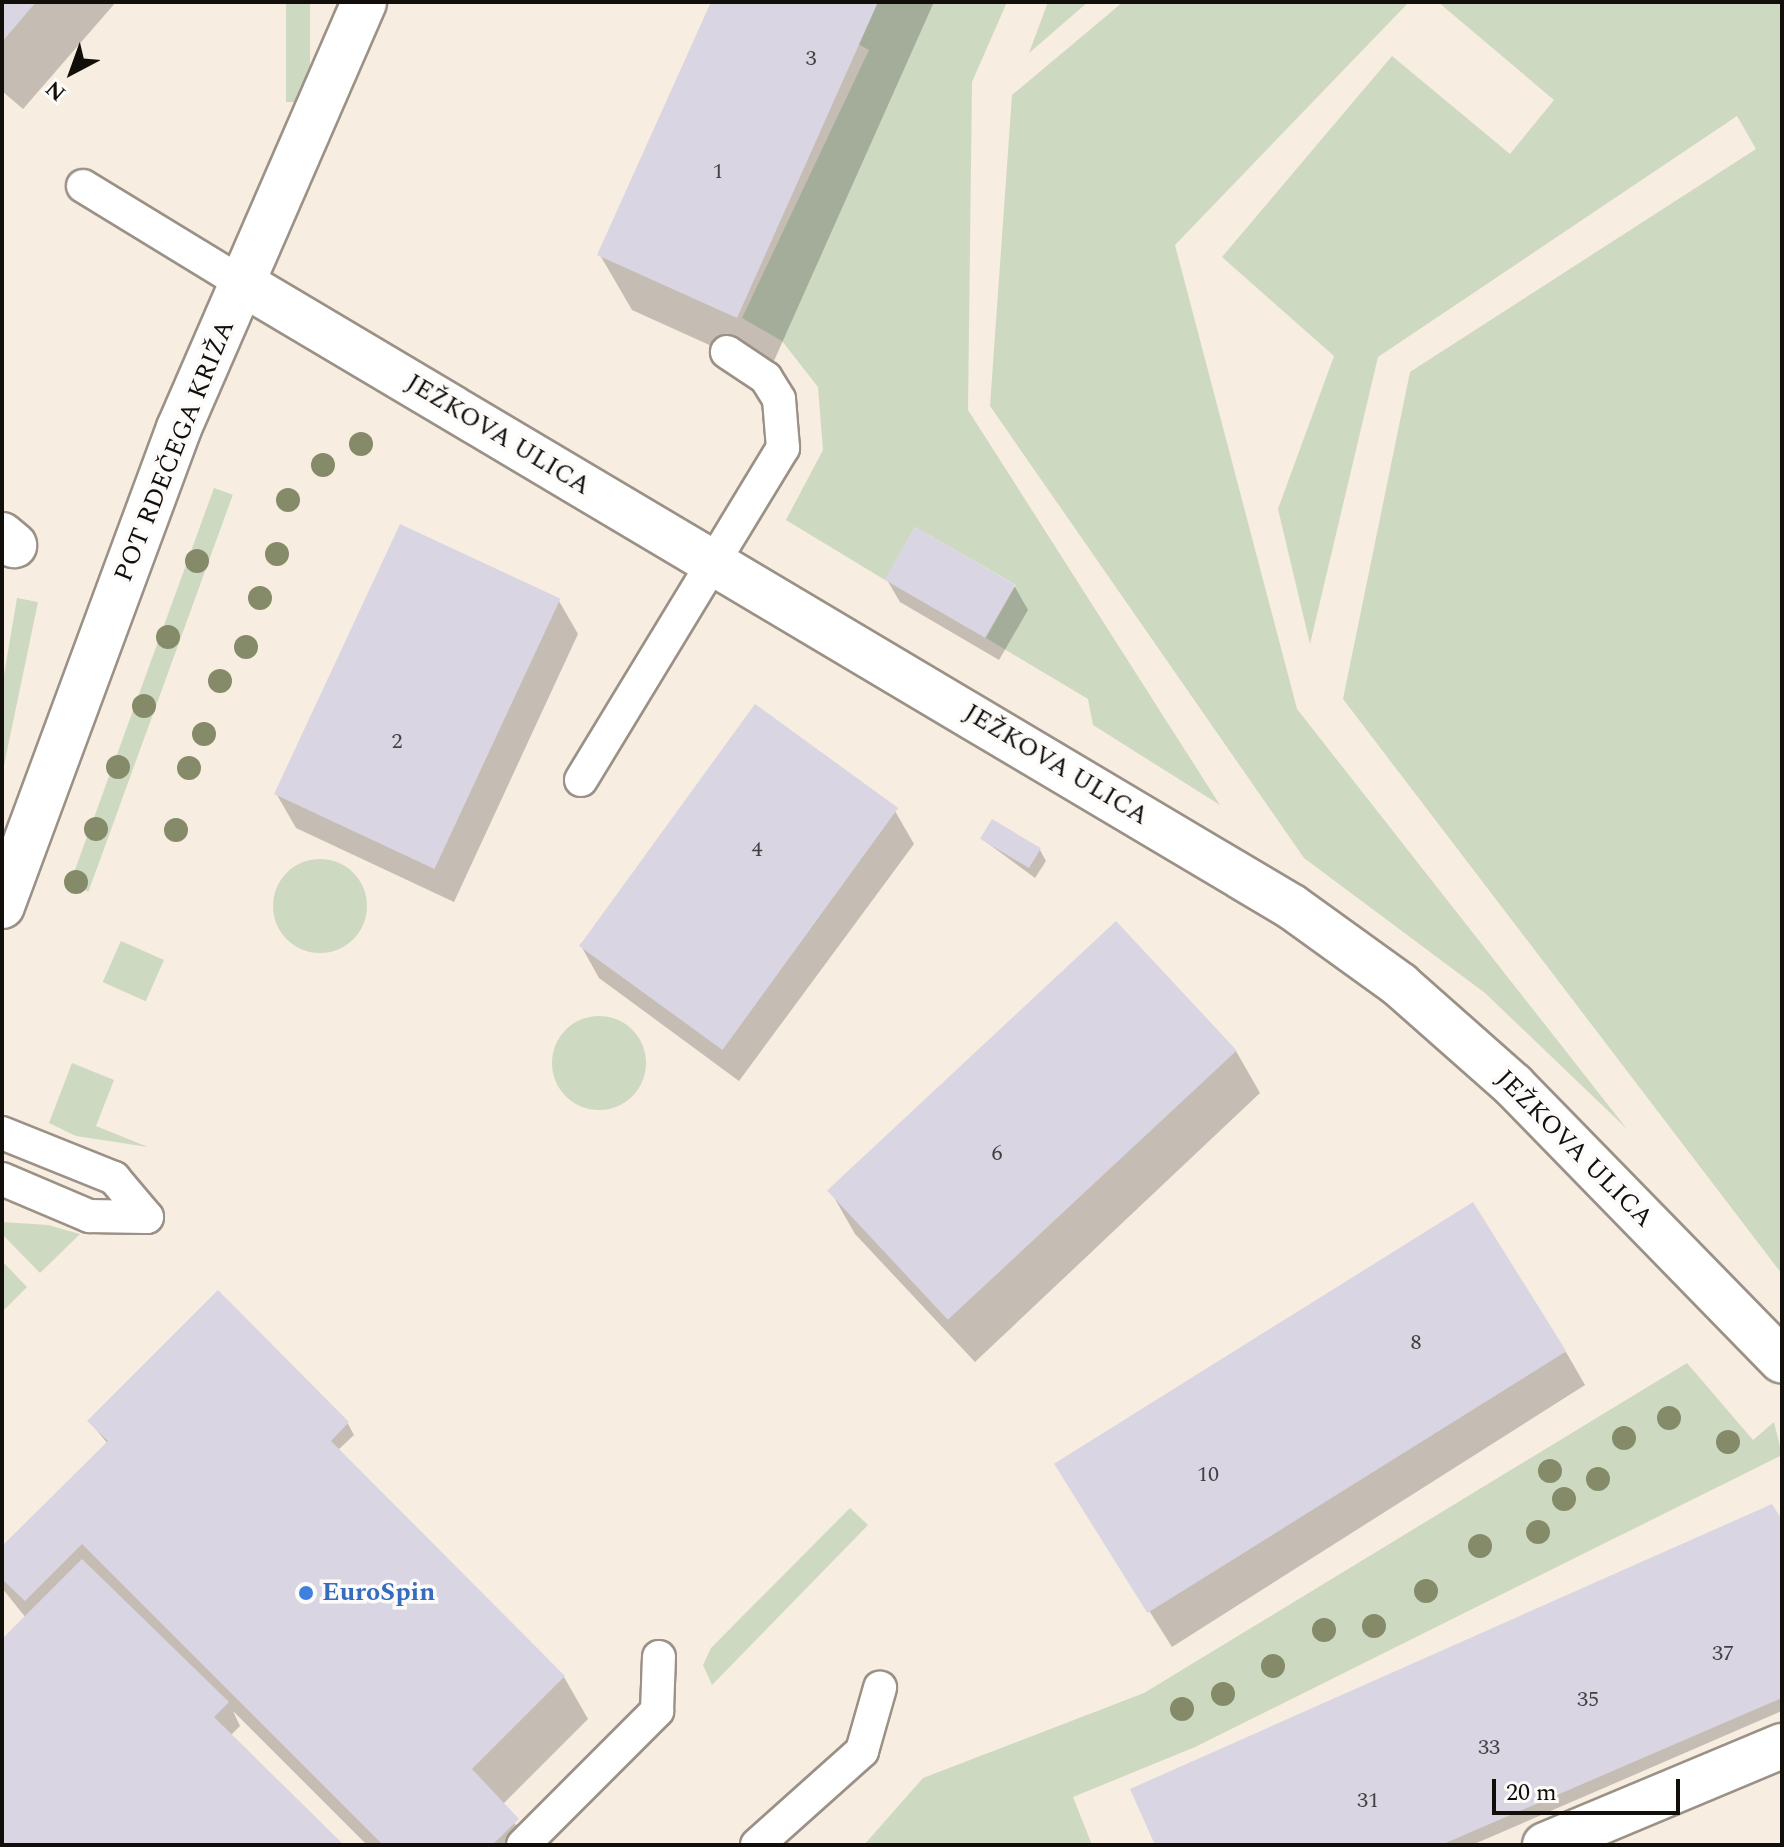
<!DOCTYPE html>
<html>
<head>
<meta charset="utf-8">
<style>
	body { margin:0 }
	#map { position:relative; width:1784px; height:1847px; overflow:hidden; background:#f7ede1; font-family:Spectral,serif }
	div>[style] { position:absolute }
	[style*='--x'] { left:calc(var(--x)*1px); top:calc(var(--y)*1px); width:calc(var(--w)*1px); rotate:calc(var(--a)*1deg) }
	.green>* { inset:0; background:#ced9c1; transform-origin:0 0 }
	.round { border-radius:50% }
	.shadow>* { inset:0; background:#0003 }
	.building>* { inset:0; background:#d9d5e3; transform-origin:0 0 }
	.roads { filter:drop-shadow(2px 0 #9b9186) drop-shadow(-2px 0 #9b9186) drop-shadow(0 2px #9b9186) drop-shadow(0 -2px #9b9186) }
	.lane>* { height:32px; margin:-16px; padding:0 16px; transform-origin:16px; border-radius:16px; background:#fff }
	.street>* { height:44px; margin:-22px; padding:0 22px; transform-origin:22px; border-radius:22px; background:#fff }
	.secondary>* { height:44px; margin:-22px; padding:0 22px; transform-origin:22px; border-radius:22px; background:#fff }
	.trees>* { width:24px; height:24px; margin:-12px; border-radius:50%; background:#858b69 }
	.dots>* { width:22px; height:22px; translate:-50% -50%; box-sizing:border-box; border:4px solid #fdfbf9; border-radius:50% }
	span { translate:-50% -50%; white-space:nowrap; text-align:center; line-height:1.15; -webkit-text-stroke:7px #fdfbf9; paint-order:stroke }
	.number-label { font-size:22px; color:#444041 }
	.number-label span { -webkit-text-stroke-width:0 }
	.street-label { font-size:26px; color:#120f0b }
	.shop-label { font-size:26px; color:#366cbe; font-weight:700 }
	.left { translate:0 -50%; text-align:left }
	.frame { position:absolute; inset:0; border:4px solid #120f0b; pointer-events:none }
	.north { position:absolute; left:32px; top:32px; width:80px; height:80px; -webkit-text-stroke:6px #fdfbf9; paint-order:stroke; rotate:221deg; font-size:22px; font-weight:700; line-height:32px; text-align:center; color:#120f0b }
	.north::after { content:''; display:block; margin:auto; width:28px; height:36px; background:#120f0b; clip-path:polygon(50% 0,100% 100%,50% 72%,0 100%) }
	.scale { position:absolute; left:1492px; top:1779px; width:188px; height:36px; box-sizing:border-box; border:4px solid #120f0b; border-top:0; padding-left:10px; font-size:24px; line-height:28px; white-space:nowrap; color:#120f0b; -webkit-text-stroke:6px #fdfbf9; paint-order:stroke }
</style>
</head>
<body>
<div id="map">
	<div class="green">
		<i style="left:286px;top:2px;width:24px;height:100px"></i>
		<i style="clip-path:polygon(871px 2px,1007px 2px,972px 82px,968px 410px,1220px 805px,1093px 725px,1088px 699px,986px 638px,1016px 585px,915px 527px,885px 580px,786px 520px,823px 450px,818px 387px,782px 341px,742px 318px,869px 50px,853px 41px)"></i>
		<i style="clip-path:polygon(1048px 2px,1088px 2px,1029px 53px)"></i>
		<i style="clip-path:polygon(1123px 2px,1409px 2px,1175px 245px,1297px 709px,1627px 1129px,1485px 993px,1304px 858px,990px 406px,1012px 95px)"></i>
		<i style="clip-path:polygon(1438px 2px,1782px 2px,1782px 1274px,1343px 699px,1410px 372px,1756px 149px,1737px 116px,1378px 357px,1310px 644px,1278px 509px,1334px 356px,1222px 257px,1392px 56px,1510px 154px,1554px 100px)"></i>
		<i style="left:214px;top:488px;width:20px;height:422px;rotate:20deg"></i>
		<i style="clip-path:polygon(17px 598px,38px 602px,2px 775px,2px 687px)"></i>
		<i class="round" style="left:273px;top:859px;width:94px;height:94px"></i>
		<i style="left:121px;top:941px;width:47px;height:45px;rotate:24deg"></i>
		<i class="round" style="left:552px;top:1016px;width:94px;height:94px"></i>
		<i style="clip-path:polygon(72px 1063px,114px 1080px,96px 1126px,148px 1147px,76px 1136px,49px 1123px)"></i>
		<i style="clip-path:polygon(2px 1222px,48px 1225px,80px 1234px,40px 1273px,2px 1234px)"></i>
		<i style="clip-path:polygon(2px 1261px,27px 1287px,2px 1312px)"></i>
		<i style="clip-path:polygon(1687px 1363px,1753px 1440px,1774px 1422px,1782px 1455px,1195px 1747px,1073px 1797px,1092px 1845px,864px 1845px,923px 1778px,1144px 1693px)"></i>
		<i style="clip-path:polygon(850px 1508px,868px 1525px,712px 1685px,703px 1665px,711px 1648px)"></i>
	</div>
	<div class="shadow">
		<i style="clip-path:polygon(2px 2px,116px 2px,23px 109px,2px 91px)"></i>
		<i style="clip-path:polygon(712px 2px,934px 2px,769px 372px,632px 310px,600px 255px)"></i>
		<i style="clip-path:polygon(887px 580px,1015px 587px,1028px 610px,999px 660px,900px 602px)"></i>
		<i style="clip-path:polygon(559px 601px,578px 634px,454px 902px,296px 828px,277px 795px)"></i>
		<i style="clip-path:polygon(895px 811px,914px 844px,739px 1081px,599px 978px,580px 944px)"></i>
		<i style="clip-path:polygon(982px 839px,1040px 850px,1046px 861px,1035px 878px)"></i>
		<i style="clip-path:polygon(1236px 1051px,1260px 1093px,975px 1362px,855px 1234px,831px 1192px)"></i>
		<i style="clip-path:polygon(218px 1293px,348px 1424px,354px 1435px,337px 1451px,564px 1677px,588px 1719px,503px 1804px,528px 1845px,367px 1845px,233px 1711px,240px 1726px,230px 1736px,341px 1845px,2px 1845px,2px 1642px,26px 1618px,2px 1588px,2px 1549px,108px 1444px,89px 1421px)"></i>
		<i style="clip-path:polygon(1566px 1352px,1585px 1385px,1172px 1647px,1059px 1468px)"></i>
		<i style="clip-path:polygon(1782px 1524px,1782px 1711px,1472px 1845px,1157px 1845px)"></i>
	</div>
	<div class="building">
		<i style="clip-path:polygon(2px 2px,36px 2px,2px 42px)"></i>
		<i style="clip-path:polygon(711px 2px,878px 2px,737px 318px,597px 255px)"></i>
		<i style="left:400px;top:524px;width:177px;height:298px;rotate:25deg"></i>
		<i style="left:915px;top:527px;width:116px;height:61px;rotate:30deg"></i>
		<i style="left:755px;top:704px;width:177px;height:299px;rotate:36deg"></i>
		<i style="left:992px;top:819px;width:57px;height:23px;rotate:31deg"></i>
		<i style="left:1116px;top:921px;width:177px;height:395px;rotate:47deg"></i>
		<i style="left:1473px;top:1202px;width:176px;height:494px;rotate:58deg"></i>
		<i style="clip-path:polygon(218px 1290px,349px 1422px,331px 1441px,565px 1676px,472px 1769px,519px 1819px,492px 1845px,383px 1845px,82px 1544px,25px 1601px,2px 1579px,2px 1546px,108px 1441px,87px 1421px)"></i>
		<i style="clip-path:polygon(1772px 1504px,1782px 1520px,1782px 1698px,1441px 1845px,1155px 1845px,1130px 1789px)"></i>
		<i style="clip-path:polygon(82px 1559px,229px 1702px,214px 1717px,344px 1845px,2px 1845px,2px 1639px)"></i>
	</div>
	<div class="roads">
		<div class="lane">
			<i style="--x:83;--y:186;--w:186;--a:31.4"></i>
			<i style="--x:581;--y:780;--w:389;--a:-58.7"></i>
			<i style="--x:783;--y:448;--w:49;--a:-94.7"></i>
			<i style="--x:779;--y:399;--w:25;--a:-122"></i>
			<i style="--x:766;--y:378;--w:47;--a:-146.3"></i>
			<i style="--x:2;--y:1133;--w:121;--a:21.9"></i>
			<i style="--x:114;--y:1178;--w:51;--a:49.8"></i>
			<i style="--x:2;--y:1179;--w:95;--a:23"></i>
			<i style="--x:89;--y:1216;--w:58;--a:1"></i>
			<i style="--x:523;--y:1845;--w:190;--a:-45"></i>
			<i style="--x:657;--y:1711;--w:54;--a:-87.9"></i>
			<i style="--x:757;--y:1845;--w:141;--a:-41.8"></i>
			<i style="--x:862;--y:1751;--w:66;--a:-74.1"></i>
		</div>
		<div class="street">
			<i style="--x:242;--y:283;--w:1221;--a:30.72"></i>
			<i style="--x:1292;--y:907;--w:133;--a:35.8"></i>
			<i style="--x:1400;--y:985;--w:151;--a:41.5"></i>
			<i style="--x:1513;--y:1085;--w:385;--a:45.7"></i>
			<i style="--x:2;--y:535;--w:16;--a:40"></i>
			<i style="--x:1545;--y:1845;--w:257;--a:-22.7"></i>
		</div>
		<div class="secondary">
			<i style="--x:2;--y:906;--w:510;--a:-69.68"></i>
			<i style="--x:179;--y:428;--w:464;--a:-66.5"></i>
		</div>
	</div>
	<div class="trees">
		<i style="left:361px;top:444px"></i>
		<i style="left:323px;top:465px"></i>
		<i style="left:288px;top:500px"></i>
		<i style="left:277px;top:554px"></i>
		<i style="left:197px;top:561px"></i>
		<i style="left:260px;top:598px"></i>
		<i style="left:168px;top:637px"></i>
		<i style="left:246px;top:647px"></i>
		<i style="left:220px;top:681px"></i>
		<i style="left:144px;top:706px"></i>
		<i style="left:204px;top:734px"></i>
		<i style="left:118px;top:767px"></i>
		<i style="left:189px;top:768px"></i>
		<i style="left:96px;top:829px"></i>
		<i style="left:176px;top:830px"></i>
		<i style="left:76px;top:882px"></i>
		<i style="left:1669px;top:1418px"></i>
		<i style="left:1624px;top:1438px"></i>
		<i style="left:1728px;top:1442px"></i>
		<i style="left:1550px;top:1471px"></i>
		<i style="left:1598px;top:1479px"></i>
		<i style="left:1564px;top:1499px"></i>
		<i style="left:1538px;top:1532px"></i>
		<i style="left:1480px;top:1546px"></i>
		<i style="left:1426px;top:1591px"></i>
		<i style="left:1374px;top:1626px"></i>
		<i style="left:1324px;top:1630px"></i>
		<i style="left:1273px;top:1666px"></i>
		<i style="left:1223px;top:1694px"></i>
		<i style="left:1182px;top:1709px"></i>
	</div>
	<div class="dots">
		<i style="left:306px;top:1593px;background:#3f7fe0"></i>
	</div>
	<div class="number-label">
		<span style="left:811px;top:59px">3</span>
		<span style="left:718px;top:172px">1</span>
		<span style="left:397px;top:742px">2</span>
		<span style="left:757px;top:850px">4</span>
		<span style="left:997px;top:1154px">6</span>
		<span style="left:1416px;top:1343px">8</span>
		<span style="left:1208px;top:1475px">10</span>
		<span style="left:1723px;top:1654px">37</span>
		<span style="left:1588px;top:1700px">35</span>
		<span style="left:1489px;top:1748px">33</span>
		<span style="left:1368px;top:1801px">31</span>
	</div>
	<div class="street-label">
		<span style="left:498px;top:435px;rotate:31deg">JEŽKOVA ULICA</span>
		<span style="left:175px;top:451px;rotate:-68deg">POT RDEČEGA KRIŽA</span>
		<span style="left:1056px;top:765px;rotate:31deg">JEŽKOVA ULICA</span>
		<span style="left:1574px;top:1149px;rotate:45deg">JEŽKOVA ULICA</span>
	</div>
	<div class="shop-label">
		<span class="left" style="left:322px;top:1593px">EuroSpin</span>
	</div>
	<div class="frame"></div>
	<div class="north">N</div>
	<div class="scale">20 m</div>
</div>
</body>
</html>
